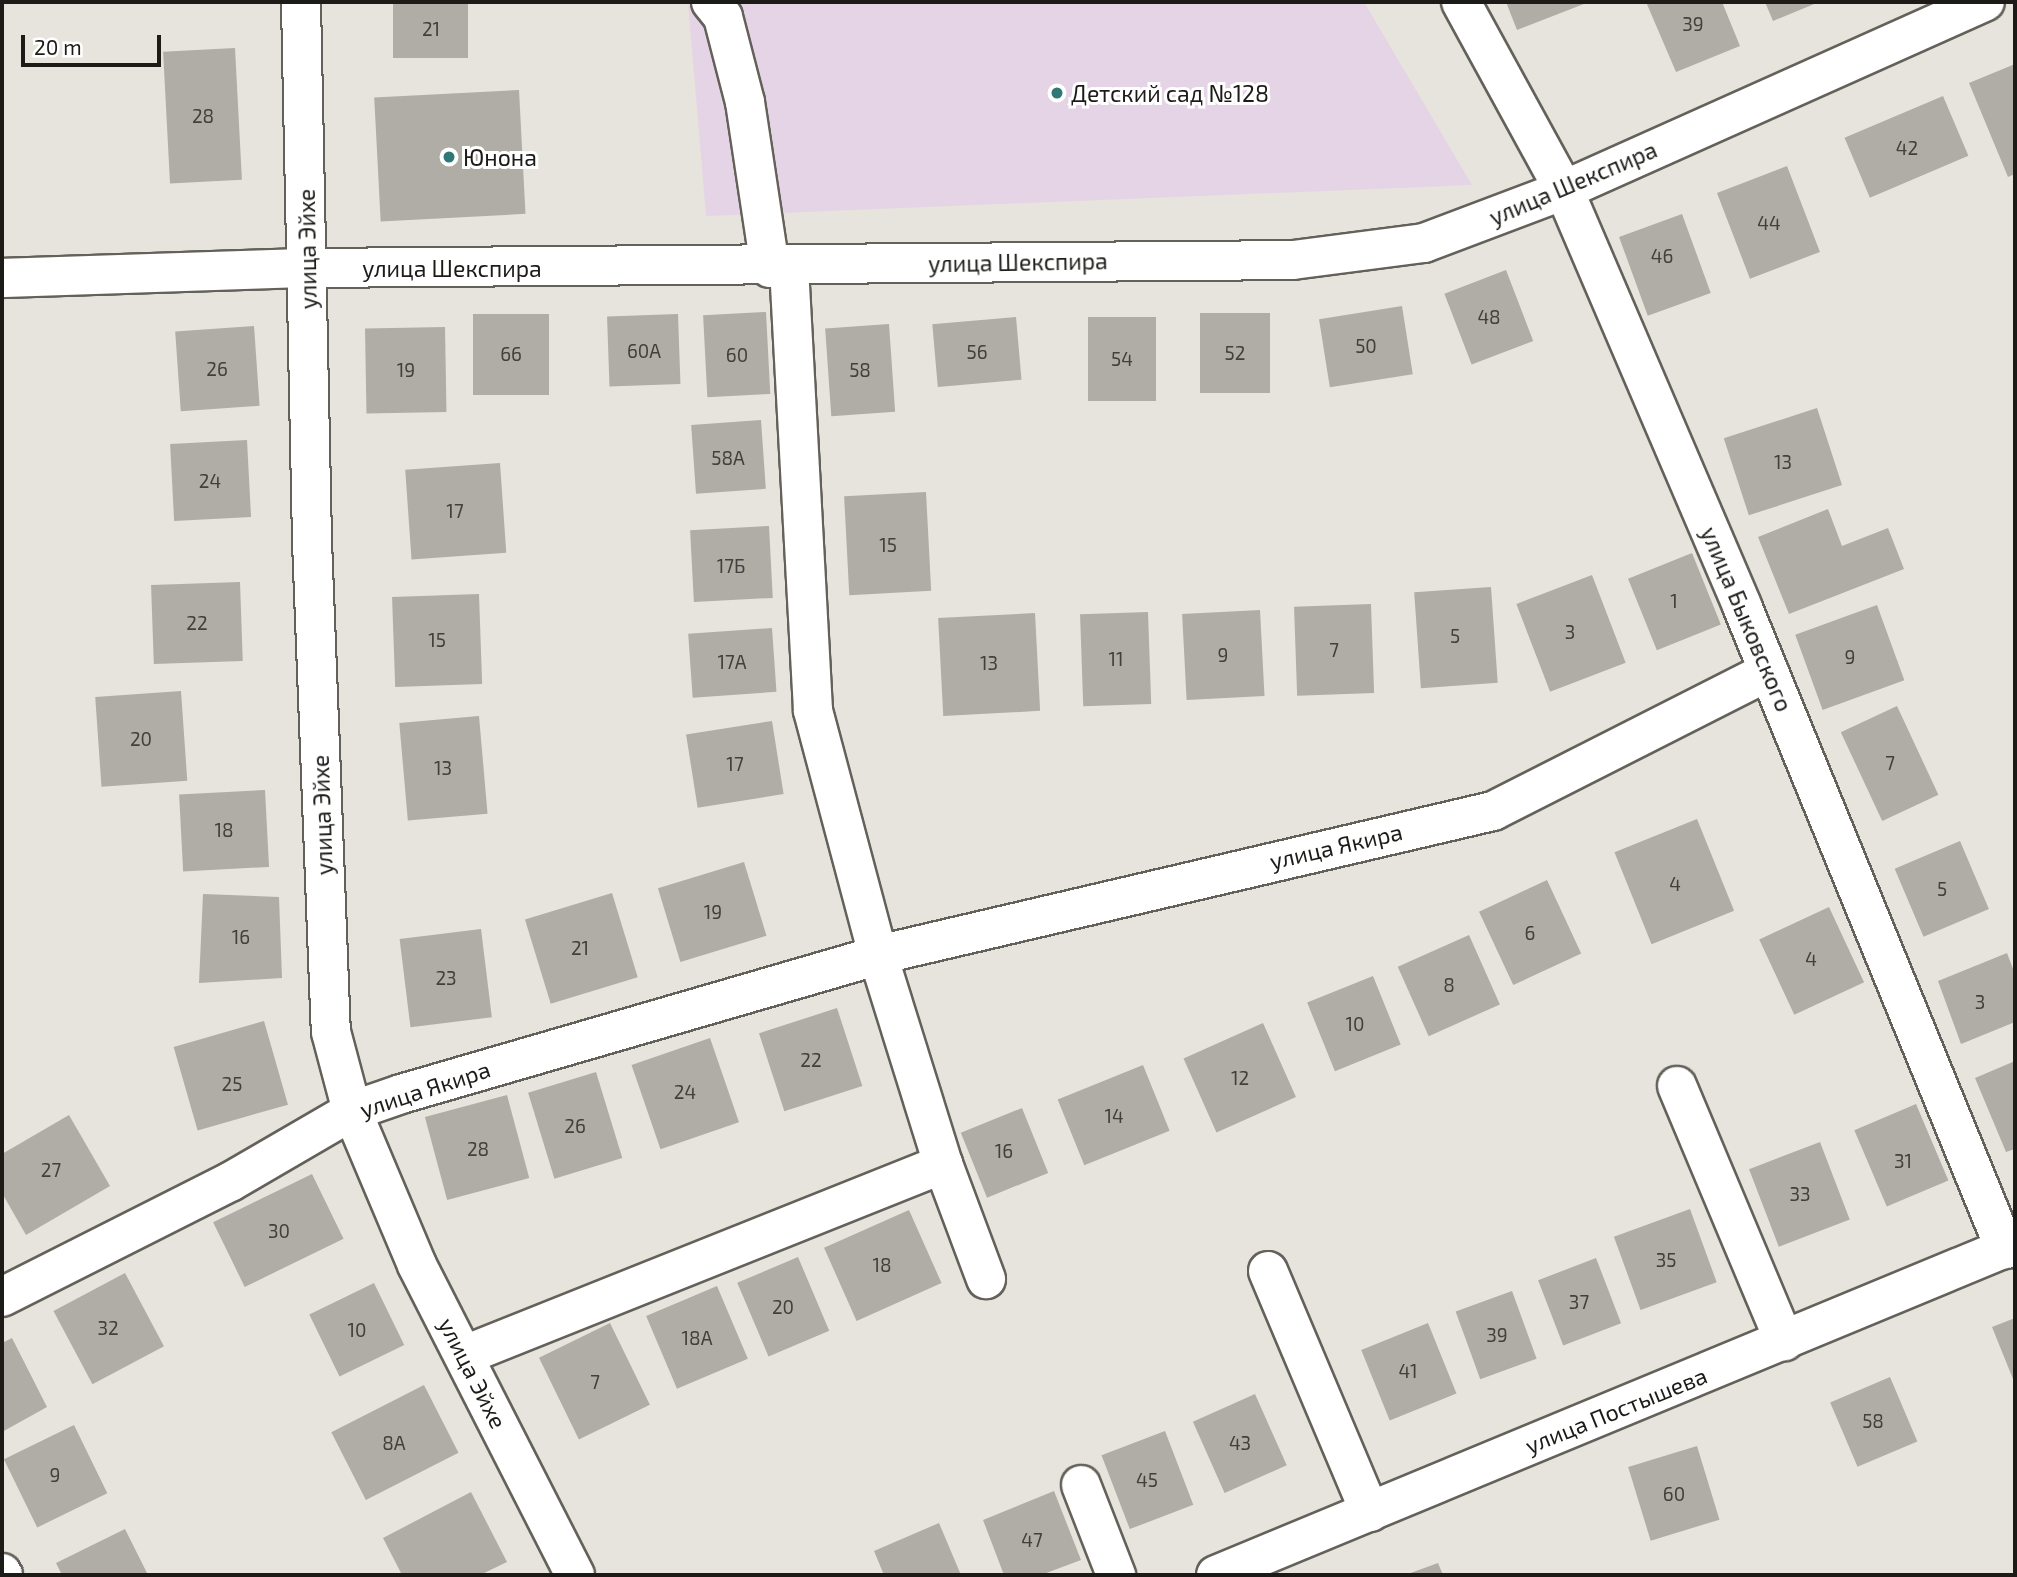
<!DOCTYPE html>
<html>
<head>
<meta charset="utf-8">
<style>
	body { margin:0 }
	#map { position:relative; width:2017px; height:1577px; overflow:hidden; background:#e7e4dd; font-family:"Exo 2",sans-serif }
	div>[style] { position:absolute }
	[style*='--x'] { left:calc(var(--x)*1px); top:calc(var(--y)*1px); width:calc(var(--w)*1px); rotate:calc(var(--a)*1deg) }
	.education>* { inset:0; background:#e4d4e6 }
	.building>* { inset:0; background:#b0ada6; transform-origin:0 0 }
	.roads { filter:drop-shadow(2px 0 #64615a) drop-shadow(-2px 0 #64615a) drop-shadow(0 2px #64615a) drop-shadow(0 -2px #64615a) }
	.minor>* { height:38px; margin:-19px; padding:0 19px; transform-origin:19px; border-radius:19px; background:#fff }
	.dots>* { width:19px; height:19px; translate:-50% -50%; box-sizing:border-box; border:4px solid #fff; border-radius:50% }
	span { translate:-50% -50%; white-space:nowrap; text-align:center; line-height:1.15; -webkit-text-stroke:6px #fff; paint-order:stroke }
	.number-label { font-size:19px; color:#41403c }
	.number-label span { -webkit-text-stroke-width:0 }
	.poi-label { font-size:23px; color:#1c1b18 }
	.left { translate:0 -50%; text-align:left }
	.street-label { font-size:23px; color:#1c1b18 }
	.frame { position:absolute; inset:0; border:4px solid #1c1b18; pointer-events:none }
	.scale { position:absolute; left:21px; top:35px; width:140px; height:32px; box-sizing:border-box; border:4px solid #1c1b18; border-top:0; padding-left:9px; font-size:21px; line-height:24px; white-space:nowrap; color:#1c1b18; -webkit-text-stroke:5px #fff; paint-order:stroke }
</style>
</head>
<body>
<div id="map">
	<div class="education">
		<i style="clip-path:polygon(688px 2px,1364px 2px,1472px 185px,706px 216px)"></i>
	</div>
	<div class="building">
		<i style="left:393px;top:2px;width:75px;height:56px"></i>
		<i style="clip-path:polygon(1506px 2px,1589px 2px,1517px 30px)"></i>
		<i style="clip-path:polygon(1646px 2px,1722px 2px,1740px 46px,1676px 72px)"></i>
		<i style="clip-path:polygon(1765px 2px,1819px 2px,1773px 21px)"></i>
		<i style="left:235px;top:48px;width:132px;height:72px;rotate:87deg"></i>
		<i style="clip-path:polygon(2015px 64px,2015px 174px,2008px 177px,1969px 83px)"></i>
		<i style="left:519px;top:90px;width:124px;height:145px;rotate:87deg"></i>
		<i style="left:1943px;top:96px;width:65px;height:107px;rotate:67deg"></i>
		<i style="left:1787px;top:166px;width:92px;height:75px;rotate:69deg"></i>
		<i style="left:1682px;top:214px;width:84px;height:67px;rotate:70deg"></i>
		<i style="left:1506px;top:270px;width:76px;height:66px;rotate:69deg"></i>
		<i style="left:1402px;top:306px;width:69px;height:84px;rotate:81deg"></i>
		<i style="left:766px;top:312px;width:82px;height:63px;rotate:87deg"></i>
		<i style="left:1200px;top:313px;width:70px;height:80px"></i>
		<i style="left:473px;top:314px;width:76px;height:81px"></i>
		<i style="left:678px;top:314px;width:70px;height:71px;rotate:88deg"></i>
		<i style="left:1016px;top:317px;width:63px;height:84px;rotate:85deg"></i>
		<i style="left:1088px;top:317px;width:68px;height:84px"></i>
		<i style="left:889px;top:324px;width:88px;height:64px;rotate:86deg"></i>
		<i style="left:254px;top:326px;width:80px;height:79px;rotate:86deg"></i>
		<i style="left:445px;top:327px;width:85px;height:80px;rotate:89deg"></i>
		<i style="left:1817px;top:408px;width:81px;height:98px;rotate:72deg"></i>
		<i style="left:761px;top:420px;width:69px;height:70px;rotate:86deg"></i>
		<i style="left:247px;top:440px;width:77px;height:77px;rotate:87deg"></i>
		<i style="left:500px;top:463px;width:90px;height:95px;rotate:86deg"></i>
		<i style="left:926px;top:492px;width:99px;height:82px;rotate:87deg"></i>
		<i style="clip-path:polygon(1828px 509px,1842px 546px,1888px 528px,1904px 569px,1789px 614px,1758px 537px)"></i>
		<i style="left:769px;top:526px;width:72px;height:79px;rotate:87deg"></i>
		<i style="left:1692px;top:553px;width:77px;height:69px;rotate:68deg"></i>
		<i style="left:1592px;top:575px;width:94px;height:81px;rotate:69deg"></i>
		<i style="left:240px;top:582px;width:79px;height:89px;rotate:88deg"></i>
		<i style="left:1491px;top:587px;width:96px;height:77px;rotate:86deg"></i>
		<i style="left:479px;top:594px;width:90px;height:87px;rotate:88deg"></i>
		<i style="left:1371px;top:604px;width:89px;height:77px;rotate:88deg"></i>
		<i style="left:1877px;top:605px;width:80px;height:87px;rotate:70deg"></i>
		<i style="left:1260px;top:610px;width:86px;height:78px;rotate:87deg"></i>
		<i style="left:1148px;top:612px;width:92px;height:68px;rotate:88deg"></i>
		<i style="left:1035px;top:613px;width:98px;height:97px;rotate:87deg"></i>
		<i style="left:772px;top:628px;width:64px;height:84px;rotate:86deg"></i>
		<i style="left:181px;top:691px;width:90px;height:86px;rotate:86deg"></i>
		<i style="left:1897px;top:706px;width:98px;height:62px;rotate:65deg"></i>
		<i style="left:479px;top:716px;width:98px;height:80px;rotate:85deg"></i>
		<i style="left:772px;top:721px;width:74px;height:87px;rotate:81deg"></i>
		<i style="left:265px;top:790px;width:77px;height:86px;rotate:87deg"></i>
		<i style="left:1697px;top:819px;width:99px;height:89px;rotate:68deg"></i>
		<i style="left:1960px;top:841px;width:74px;height:71px;rotate:67deg"></i>
		<i style="left:744px;top:862px;width:77px;height:90px;rotate:73deg"></i>
		<i style="left:1547px;top:880px;width:81px;height:75px;rotate:65deg"></i>
		<i style="left:612px;top:893px;width:88px;height:91px;rotate:73deg"></i>
		<i style="clip-path:polygon(203px 894px,279px 897px,282px 978px,199px 983px)"></i>
		<i style="left:1829px;top:907px;width:83px;height:77px;rotate:65deg"></i>
		<i style="left:481px;top:929px;width:89px;height:82px;rotate:83deg"></i>
		<i style="left:1469px;top:935px;width:76px;height:78px;rotate:66deg"></i>
		<i style="clip-path:polygon(2007px 953px,2015px 974px,2015px 1022px,1961px 1044px,1938px 981px)"></i>
		<i style="left:1373px;top:976px;width:74px;height:71px;rotate:68deg"></i>
		<i style="left:837px;top:1008px;width:82px;height:82px;rotate:72deg"></i>
		<i style="left:264px;top:1021px;width:87px;height:94px;rotate:74deg"></i>
		<i style="left:1263px;top:1023px;width:81px;height:87px;rotate:66deg"></i>
		<i style="left:710px;top:1038px;width:89px;height:83px;rotate:71deg"></i>
		<i style="clip-path:polygon(2015px 1061px,2015px 1149px,2006px 1152px,1975px 1078px)"></i>
		<i style="left:1143px;top:1065px;width:71px;height:92px;rotate:68deg"></i>
		<i style="left:596px;top:1072px;width:90px;height:71px;rotate:73deg"></i>
		<i style="left:507px;top:1095px;width:86px;height:85px;rotate:75deg"></i>
		<i style="left:1916px;top:1104px;width:83px;height:67px;rotate:67deg"></i>
		<i style="left:1022px;top:1108px;width:70px;height:66px;rotate:68deg"></i>
		<i style="clip-path:polygon(69px 1115px,110px 1186px,26px 1235px,2px 1193px,2px 1154px)"></i>
		<i style="left:1820px;top:1142px;width:83px;height:76px;rotate:69deg"></i>
		<i style="left:312px;top:1174px;width:72px;height:110px;rotate:64deg"></i>
		<i style="left:1690px;top:1209px;width:78px;height:81px;rotate:70deg"></i>
		<i style="left:909px;top:1210px;width:80px;height:93px;rotate:66deg"></i>
		<i style="left:798px;top:1257px;width:80px;height:66px;rotate:67deg"></i>
		<i style="left:1596px;top:1258px;width:70px;height:62px;rotate:69deg"></i>
		<i style="left:125px;top:1273px;width:83px;height:81px;rotate:62deg"></i>
		<i style="left:374px;top:1283px;width:69px;height:72px;rotate:64deg"></i>
		<i style="left:717px;top:1286px;width:79px;height:77px;rotate:67deg"></i>
		<i style="left:1512px;top:1291px;width:72px;height:60px;rotate:70deg"></i>
		<i style="clip-path:polygon(2015px 1318px,2015px 1384px,1992px 1327px)"></i>
		<i style="left:610px;top:1323px;width:91px;height:79px;rotate:64deg"></i>
		<i style="left:1428px;top:1323px;width:76px;height:72px;rotate:68deg"></i>
		<i style="clip-path:polygon(12px 1338px,47px 1407px,2px 1432px,2px 1343px)"></i>
		<i style="left:1890px;top:1377px;width:70px;height:65px;rotate:67deg"></i>
		<i style="left:424px;top:1385px;width:76px;height:104px;rotate:63deg"></i>
		<i style="left:1255px;top:1394px;width:78px;height:68px;rotate:66deg"></i>
		<i style="left:74px;top:1425px;width:76px;height:78px;rotate:64deg"></i>
		<i style="left:1165px;top:1431px;width:79px;height:68px;rotate:69deg"></i>
		<i style="left:1697px;top:1446px;width:77px;height:72px;rotate:73deg"></i>
		<i style="clip-path:polygon(1054px 1491px,1081px 1560px,1041px 1575px,1004px 1575px,983px 1520px)"></i>
		<i style="clip-path:polygon(471px 1492px,507px 1562px,480px 1575px,402px 1575px,383px 1538px)"></i>
		<i style="clip-path:polygon(939px 1523px,961px 1575px,884px 1575px,874px 1551px)"></i>
		<i style="clip-path:polygon(125px 1529px,148px 1575px,62px 1575px,56px 1563px)"></i>
		<i style="clip-path:polygon(1438px 1563px,1443px 1575px,1405px 1575px)"></i>
	</div>
	<div class="roads">
		<div class="minor">
			<i style="--x:301;--y:2;--w:539;--a:88.83"></i>
			<i style="--x:312;--y:541;--w:491;--a:87.8"></i>
			<i style="--x:331;--y:1032;--w:82;--a:75.1"></i>
			<i style="--x:352;--y:1111;--w:167;--a:67.1"></i>
			<i style="--x:417;--y:1265;--w:348;--a:63"></i>
			<i style="--x:711;--y:2;--w:19;--a:51"></i>
			<i style="--x:723;--y:17;--w:88;--a:75.5"></i>
			<i style="--x:745;--y:102;--w:168;--a:81.4"></i>
			<i style="--x:1461;--y:2;--w:214;--a:61.3"></i>
			<i style="--x:1564;--y:190;--w:452;--a:66.8"></i>
			<i style="--x:1742;--y:606;--w:695;--a:67.75"></i>
			<i style="--x:2;--y:278;--w:305;--a:-1.9"></i>
			<i style="--x:307;--y:268;--w:986;--a:-0.46"></i>
			<i style="--x:1293;--y:260;--w:132;--a:-7.4"></i>
			<i style="--x:1424;--y:243;--w:150;--a:-20.7"></i>
			<i style="--x:1564;--y:190;--w:461;--a:-24.1"></i>
			<i style="--x:1677;--y:1086;--w:277;--a:67.2"></i>
			<i style="--x:943;--y:1164;--w:123;--a:69.5"></i>
			<i style="--x:1268;--y:1271;--w:262;--a:67.1"></i>
			<i style="--x:2;--y:1297;--w:255;--a:-26.8"></i>
			<i style="--x:230;--y:1182;--w:141;--a:-30.2"></i>
			<i style="--x:352;--y:1111;--w:52;--a:-19.1"></i>
			<i style="--x:401;--y:1094;--w:497;--a:-16.2"></i>
			<i style="--x:878;--y:955;--w:632;--a:-13.18"></i>
			<i style="--x:1493;--y:811;--w:309;--a:-26.9"></i>
			<i style="--x:465;--y:1355;--w:515;--a:-21.78"></i>
			<i style="--x:943;--y:1164;--w:219;--a:-107.3"></i>
			<i style="--x:878;--y:955;--w:253;--a:-104.9"></i>
			<i style="--x:813;--y:710;--w:444;--a:-93.1"></i>
			<i style="--x:1081;--y:1485;--w:97;--a:68.7"></i>
			<i style="--x:2;--y:1573;--w:2;--a:63"></i>
			<i style="--x:1216;--y:1575;--w:865;--a:-22.5"></i>
		</div>
	</div>
	<div class="dots">
		<i style="left:1057px;top:93px;background:#2f7876"></i>
		<i style="left:449px;top:157px;background:#2f7876"></i>
	</div>
	<div class="number-label">
		<span style="left:1693px;top:24px">39</span>
		<span style="left:431px;top:29px">21</span>
		<span style="left:203px;top:116px">28</span>
		<span style="left:1907px;top:148px">42</span>
		<span style="left:1769px;top:223px">44</span>
		<span style="left:1662px;top:256px">46</span>
		<span style="left:1489px;top:317px">48</span>
		<span style="left:1366px;top:346px">50</span>
		<span style="left:644px;top:351px">60А</span>
		<span style="left:977px;top:352px">56</span>
		<span style="left:1235px;top:353px">52</span>
		<span style="left:511px;top:354px">66</span>
		<span style="left:737px;top:355px">60</span>
		<span style="left:1122px;top:359px">54</span>
		<span style="left:217px;top:369px">26</span>
		<span style="left:406px;top:370px">19</span>
		<span style="left:860px;top:370px">58</span>
		<span style="left:728px;top:458px">58А</span>
		<span style="left:1783px;top:462px">13</span>
		<span style="left:210px;top:481px">24</span>
		<span style="left:455px;top:511px">17</span>
		<span style="left:888px;top:545px">15</span>
		<span style="left:731px;top:566px">17Б</span>
		<span style="left:1674px;top:601px">1</span>
		<span style="left:197px;top:623px">22</span>
		<span style="left:1570px;top:632px">3</span>
		<span style="left:1455px;top:636px">5</span>
		<span style="left:437px;top:640px">15</span>
		<span style="left:1334px;top:650px">7</span>
		<span style="left:1223px;top:655px">9</span>
		<span style="left:1850px;top:657px">9</span>
		<span style="left:1116px;top:659px">11</span>
		<span style="left:732px;top:662px">17А</span>
		<span style="left:989px;top:663px">13</span>
		<span style="left:141px;top:739px">20</span>
		<span style="left:1890px;top:763px">7</span>
		<span style="left:735px;top:764px">17</span>
		<span style="left:443px;top:768px">13</span>
		<span style="left:224px;top:830px">18</span>
		<span style="left:1675px;top:884px">4</span>
		<span style="left:1942px;top:889px">5</span>
		<span style="left:713px;top:912px">19</span>
		<span style="left:1530px;top:933px">6</span>
		<span style="left:241px;top:937px">16</span>
		<span style="left:580px;top:948px">21</span>
		<span style="left:1811px;top:959px">4</span>
		<span style="left:446px;top:978px">23</span>
		<span style="left:1449px;top:985px">8</span>
		<span style="left:1980px;top:1002px">3</span>
		<span style="left:1355px;top:1024px">10</span>
		<span style="left:811px;top:1060px">22</span>
		<span style="left:1240px;top:1078px">12</span>
		<span style="left:232px;top:1084px">25</span>
		<span style="left:685px;top:1092px">24</span>
		<span style="left:1114px;top:1116px">14</span>
		<span style="left:575px;top:1126px">26</span>
		<span style="left:478px;top:1149px">28</span>
		<span style="left:1004px;top:1151px">16</span>
		<span style="left:1903px;top:1161px">31</span>
		<span style="left:51px;top:1170px">27</span>
		<span style="left:1800px;top:1194px">33</span>
		<span style="left:279px;top:1231px">30</span>
		<span style="left:1666px;top:1260px">35</span>
		<span style="left:882px;top:1265px">18</span>
		<span style="left:1579px;top:1302px">37</span>
		<span style="left:783px;top:1307px">20</span>
		<span style="left:108px;top:1328px">32</span>
		<span style="left:357px;top:1330px">10</span>
		<span style="left:1497px;top:1335px">39</span>
		<span style="left:697px;top:1338px">18А</span>
		<span style="left:1408px;top:1371px">41</span>
		<span style="left:595px;top:1382px">7</span>
		<span style="left:1873px;top:1421px">58</span>
		<span style="left:394px;top:1443px">8А</span>
		<span style="left:1240px;top:1443px">43</span>
		<span style="left:55px;top:1475px">9</span>
		<span style="left:1147px;top:1480px">45</span>
		<span style="left:1674px;top:1494px">60</span>
		<span style="left:1032px;top:1540px">47</span>
	</div>
	<div class="poi-label">
		<span class="left" style="left:1071px;top:93px">Детский сад №128</span>
		<span class="left" style="left:463px;top:157px">Юнона</span>
	</div>
	<div class="street-label">
		<span style="left:1573px;top:183px;rotate:-23deg">улица Шекспира</span>
		<span style="left:307px;top:249px;rotate:-91deg">улица Эйхе</span>
		<span style="left:1018px;top:262px;rotate:-1deg">улица Шекспира</span>
		<span style="left:452px;top:268px">улица Шекспира</span>
		<span style="left:1747px;top:619px;rotate:67deg">улица Быковского</span>
		<span style="left:322px;top:815px;rotate:-92deg">улица Эйхе</span>
		<span style="left:1336px;top:846px;rotate:-13deg">улица Якира</span>
		<span style="left:425px;top:1089px;rotate:-18deg">улица Якира</span>
		<span style="left:473px;top:1373px;rotate:63deg">улица Эйхе</span>
		<span style="left:1616px;top:1410px;rotate:-22deg">улица Постышева</span>
	</div>
	<div class="frame"></div>
	<div class="scale">20 m</div>
</div>
</body>
</html>
